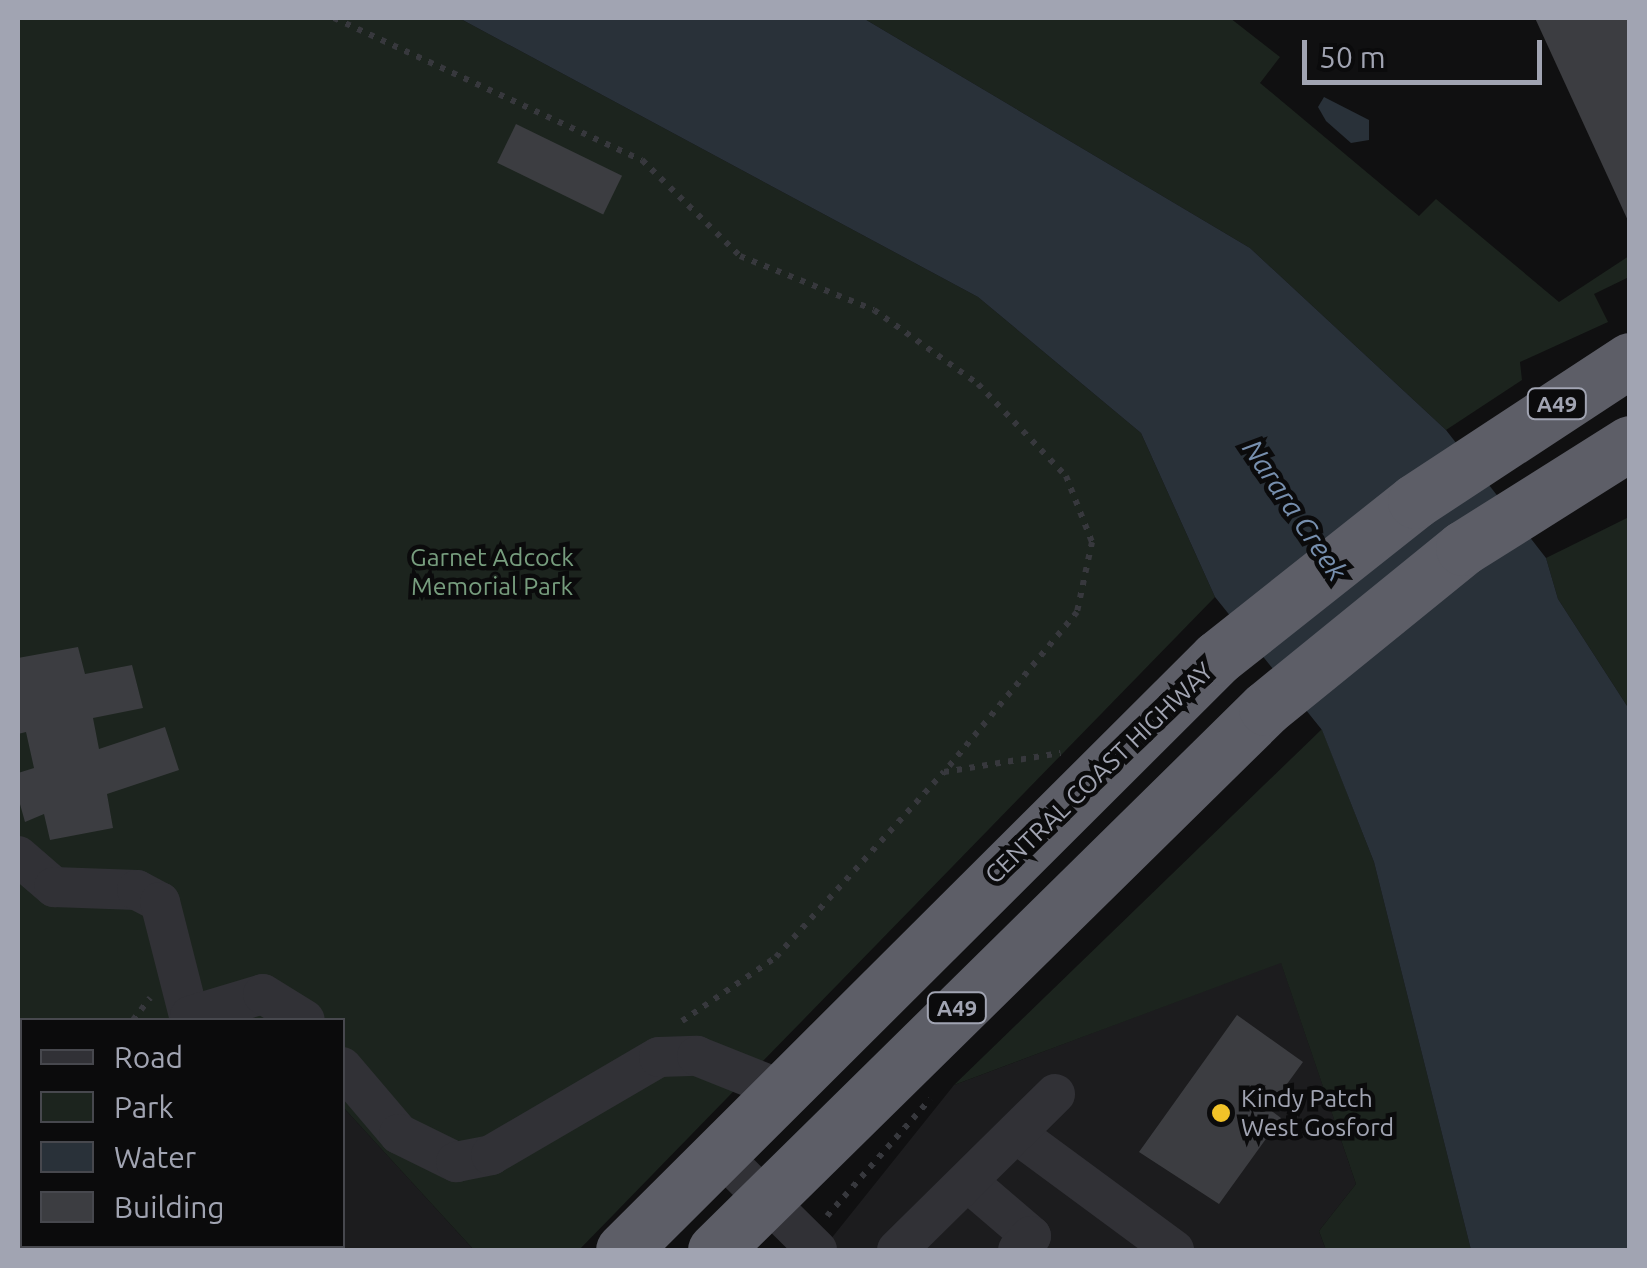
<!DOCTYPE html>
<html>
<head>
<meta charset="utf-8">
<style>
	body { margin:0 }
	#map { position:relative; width:1647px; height:1268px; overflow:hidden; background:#101011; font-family:Ubuntu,sans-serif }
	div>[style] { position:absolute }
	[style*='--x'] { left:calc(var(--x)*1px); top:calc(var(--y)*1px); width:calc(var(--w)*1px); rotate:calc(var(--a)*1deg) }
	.built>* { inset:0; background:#1c1c1e }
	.green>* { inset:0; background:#1c241e }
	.water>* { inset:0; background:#293139 }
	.building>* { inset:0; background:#3c3d41; transform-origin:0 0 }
	.path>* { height:6px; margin-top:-3px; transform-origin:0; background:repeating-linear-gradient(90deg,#37383d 0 5px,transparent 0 13px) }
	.minor>* { height:40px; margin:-20px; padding:0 20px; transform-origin:20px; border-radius:20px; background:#313136 }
	.highway>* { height:55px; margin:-27.5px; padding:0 27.5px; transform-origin:27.5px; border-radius:27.5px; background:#5d5e67 }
	.dots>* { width:28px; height:28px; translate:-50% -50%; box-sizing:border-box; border:5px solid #0b0b0c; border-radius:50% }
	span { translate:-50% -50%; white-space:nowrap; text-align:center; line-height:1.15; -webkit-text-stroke:9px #0b0b0c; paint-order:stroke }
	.shield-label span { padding:2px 8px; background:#0b0b0c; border:2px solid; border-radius:8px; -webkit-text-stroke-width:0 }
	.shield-label { font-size:22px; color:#a1a4b2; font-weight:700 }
	.park-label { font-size:25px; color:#779d7e }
	.street-label { font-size:25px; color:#a1a4b2 }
	.poi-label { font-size:25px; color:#a1a4b2 }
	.left { translate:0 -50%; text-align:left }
	.water-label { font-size:28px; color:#778fae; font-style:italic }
	.frame { position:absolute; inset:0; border:20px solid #a1a4b2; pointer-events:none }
	.legend { position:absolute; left:20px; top:1018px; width:325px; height:230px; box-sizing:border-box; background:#0b0b0c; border:2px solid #47484e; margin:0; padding:12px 18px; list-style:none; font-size:30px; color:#a1a4b2 }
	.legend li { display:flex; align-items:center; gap:20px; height:50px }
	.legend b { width:50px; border:2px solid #47484e }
	.scale { position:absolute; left:1302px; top:40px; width:240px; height:45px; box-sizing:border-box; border:5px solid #a1a4b2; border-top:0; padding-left:12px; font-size:30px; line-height:35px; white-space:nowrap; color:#a1a4b2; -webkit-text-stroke:8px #0b0b0c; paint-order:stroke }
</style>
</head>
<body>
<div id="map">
	<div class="built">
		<i style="clip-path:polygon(1281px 962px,1356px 1184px,1319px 1231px,1326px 1250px,822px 1250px,954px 1085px)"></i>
		<i style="clip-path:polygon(343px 1107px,474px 1250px,111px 1250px,342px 1246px)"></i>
	</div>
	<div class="green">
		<i style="clip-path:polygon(18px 18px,459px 18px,978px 297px,1141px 433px,1215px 597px,579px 1250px,474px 1250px,343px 1107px,342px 1020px,22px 1020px,22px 1246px,116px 1246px,18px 1250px)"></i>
		<i style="clip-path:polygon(863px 18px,1230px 18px,1280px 57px,1260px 83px,1419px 216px,1436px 199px,1559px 302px,1629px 256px,1629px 277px,1594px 294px,1608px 322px,1520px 362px,1522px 380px,1446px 430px,1250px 248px)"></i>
		<i style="clip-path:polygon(1629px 517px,1629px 709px,1558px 599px,1546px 558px)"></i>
		<i style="clip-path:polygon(1322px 729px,1374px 862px,1471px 1250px,1326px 1250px,1319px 1231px,1356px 1184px,1281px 963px,954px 1085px)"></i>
	</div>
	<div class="water">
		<i style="clip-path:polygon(459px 18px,863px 18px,1250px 248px,1446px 430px,1546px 558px,1558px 599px,1629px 709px,1629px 1250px,1471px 1250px,1374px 862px,1322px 730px,1215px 597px,1141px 433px,978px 297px)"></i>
		<i style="clip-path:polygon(1324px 97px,1369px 120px,1369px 140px,1351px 143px,1326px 121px,1318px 107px)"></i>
	</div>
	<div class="building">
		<i style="clip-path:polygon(1535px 18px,1630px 18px,1630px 225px)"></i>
		<i style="left:516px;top:124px;width:118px;height:43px;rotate:26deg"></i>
		<i style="clip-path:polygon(78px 647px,85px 674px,132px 665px,143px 708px,93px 718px,99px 749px,165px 727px,179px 770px,107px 794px,113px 828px,50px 840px,44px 814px,25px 822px,18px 797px,18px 773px,34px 768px,26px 732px,18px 734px,18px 658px)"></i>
		<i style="clip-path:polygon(1237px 1015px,1303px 1062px,1269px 1109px,1281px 1118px,1219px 1204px,1139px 1152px)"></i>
		<i style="left:151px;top:1246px;width:136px;height:6px"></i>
	</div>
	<div class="path">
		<i style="--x:334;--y:18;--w:339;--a:24.8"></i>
		<i style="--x:642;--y:160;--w:137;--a:44.4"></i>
		<i style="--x:740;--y:256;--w:144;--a:21.9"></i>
		<i style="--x:874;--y:310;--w:128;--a:35.4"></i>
		<i style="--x:978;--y:384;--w:127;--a:46.3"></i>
		<i style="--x:1066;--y:476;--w:71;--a:68.5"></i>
		<i style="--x:1092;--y:542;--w:72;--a:102.1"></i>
		<i style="--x:1077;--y:612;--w:208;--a:129.7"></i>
		<i style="--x:133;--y:1020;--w:28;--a:-52"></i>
		<i style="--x:682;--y:1021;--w:114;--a:-34.2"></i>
		<i style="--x:776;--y:957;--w:250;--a:-47.8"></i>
		<i style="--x:944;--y:772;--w:118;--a:-9.3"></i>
		<i style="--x:827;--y:1216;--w:156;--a:-48.6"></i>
	</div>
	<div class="minor">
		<i style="--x:18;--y:856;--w:48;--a:40.7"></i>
		<i style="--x:54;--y:887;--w:83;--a:2.1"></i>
		<i style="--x:137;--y:890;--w:26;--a:28"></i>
		<i style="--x:160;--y:902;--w:122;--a:75.7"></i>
		<i style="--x:190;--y:1016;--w:76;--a:-16.8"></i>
		<i style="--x:263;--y:994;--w:49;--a:31.8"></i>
		<i style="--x:342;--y:1067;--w:88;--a:49.6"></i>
		<i style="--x:399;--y:1134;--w:64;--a:26.2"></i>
		<i style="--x:456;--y:1162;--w:36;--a:-11"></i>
		<i style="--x:491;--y:1155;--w:194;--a:-30.3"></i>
		<i style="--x:659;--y:1057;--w:38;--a:-2"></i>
		<i style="--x:697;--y:1056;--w:92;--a:21.8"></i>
		<i style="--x:1018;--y:1135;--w:194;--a:36.4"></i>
		<i style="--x:719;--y:1153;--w:138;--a:44.7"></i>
		<i style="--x:968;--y:1182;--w:83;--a:40.6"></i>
		<i style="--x:1031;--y:1236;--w:19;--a:133"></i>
		<i style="--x:21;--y:1250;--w:6;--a:-39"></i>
		<i style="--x:897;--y:1250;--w:222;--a:-44.6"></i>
	</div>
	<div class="highway">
		<i style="--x:623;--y:1250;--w:839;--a:-44.9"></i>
		<i style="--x:1217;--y:658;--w:253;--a:-38.4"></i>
		<i style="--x:1415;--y:501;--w:257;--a:-33.3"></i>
		<i style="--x:715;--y:1250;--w:773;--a:-44.53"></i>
		<i style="--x:1266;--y:708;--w:254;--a:-39.1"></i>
		<i style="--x:1463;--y:548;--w:197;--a:-32.2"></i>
	</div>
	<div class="dots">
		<i style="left:1221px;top:1113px;background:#f1c228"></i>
	</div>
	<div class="shield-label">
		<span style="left:1557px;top:404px">A49</span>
		<span style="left:957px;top:1008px">A49</span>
	</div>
	<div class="park-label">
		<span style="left:492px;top:572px">Garnet Adcock<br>Memorial Park</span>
	</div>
	<div class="street-label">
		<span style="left:1099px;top:773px;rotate:-44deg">CENTRAL COAST HIGHWAY</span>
	</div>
	<div class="poi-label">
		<span class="left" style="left:1241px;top:1113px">Kindy Patch<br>West Gosford</span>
	</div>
	<div class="water-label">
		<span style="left:1295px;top:510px;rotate:56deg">Narara Creek</span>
	</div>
	<div class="frame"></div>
	<ul class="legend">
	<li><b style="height:12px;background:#313136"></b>Road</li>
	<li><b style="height:28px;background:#1c241e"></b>Park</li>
	<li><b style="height:28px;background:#293139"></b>Water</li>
	<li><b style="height:28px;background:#3c3d41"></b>Building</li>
	</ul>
	<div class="scale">50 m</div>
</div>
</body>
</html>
